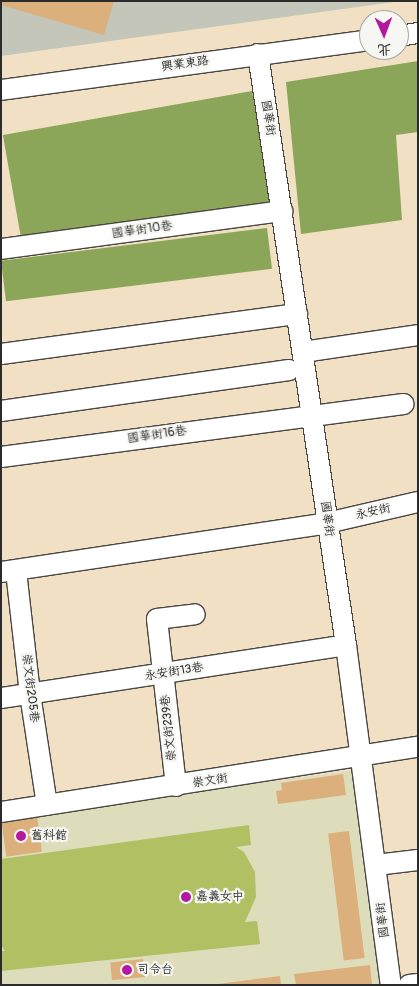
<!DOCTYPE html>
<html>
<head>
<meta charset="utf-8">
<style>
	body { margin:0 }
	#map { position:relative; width:419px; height:986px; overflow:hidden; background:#f1e0c4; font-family:Pangolin,"LXGW WenKai TC",sans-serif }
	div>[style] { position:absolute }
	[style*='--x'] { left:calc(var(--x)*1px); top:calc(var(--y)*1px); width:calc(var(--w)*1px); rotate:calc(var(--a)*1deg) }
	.built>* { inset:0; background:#deddbb }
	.industrial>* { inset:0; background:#c3c6b9 }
	.green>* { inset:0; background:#b0c063 }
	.forest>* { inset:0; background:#8ca659; transform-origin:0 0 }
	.building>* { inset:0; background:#dbb07d; transform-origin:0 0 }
	.roads { filter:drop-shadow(1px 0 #494642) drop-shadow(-1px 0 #494642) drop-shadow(0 1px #494642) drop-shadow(0 -1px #494642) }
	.minor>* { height:20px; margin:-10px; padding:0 10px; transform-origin:10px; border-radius:10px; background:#fff }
	.dots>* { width:14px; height:14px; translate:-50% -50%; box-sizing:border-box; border:2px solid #f6f6f2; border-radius:50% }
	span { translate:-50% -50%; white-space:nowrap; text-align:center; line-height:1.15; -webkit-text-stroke:4.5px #f6f6f2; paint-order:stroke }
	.street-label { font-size:12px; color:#2b2b2b }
	.poi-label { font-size:12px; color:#2b2b2b }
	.left { translate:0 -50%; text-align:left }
	.frame { position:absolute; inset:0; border:2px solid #2b2b2b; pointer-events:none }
	.north { position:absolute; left:359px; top:10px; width:50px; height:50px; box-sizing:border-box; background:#f6f6f2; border:1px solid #a5a5a2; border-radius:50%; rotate:178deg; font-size:14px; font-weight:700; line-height:20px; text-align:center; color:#2b2b2b }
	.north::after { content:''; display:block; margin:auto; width:18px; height:22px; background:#b5179e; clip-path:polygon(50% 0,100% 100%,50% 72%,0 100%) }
</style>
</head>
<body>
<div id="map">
	<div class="built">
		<i style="clip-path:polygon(356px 770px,381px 985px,1px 985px,1px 818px)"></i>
	</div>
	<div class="industrial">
		<i style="clip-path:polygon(1px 1px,401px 1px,1px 56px)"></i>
	</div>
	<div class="green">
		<i style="clip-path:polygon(249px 825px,251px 845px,236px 847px,244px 852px,255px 872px,256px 897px,245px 922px,257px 921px,260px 944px,1px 971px,1px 951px,5px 951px,1px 945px,1px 859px)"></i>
	</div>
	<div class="forest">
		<i style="clip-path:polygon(418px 61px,418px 132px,396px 135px,402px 220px,301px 234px,286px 82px)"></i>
		<i style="left:252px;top:91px;width:112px;height:253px;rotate:80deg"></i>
		<i style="left:267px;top:228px;width:41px;height:268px;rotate:83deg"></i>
	</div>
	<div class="building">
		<i style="clip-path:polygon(1px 1px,114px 1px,104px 35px,1px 5px)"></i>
		<i style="clip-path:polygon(343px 774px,346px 795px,278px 804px,276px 791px,282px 790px,281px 783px)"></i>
		<i style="left:37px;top:816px;width:36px;height:36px;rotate:82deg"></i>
		<i style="left:349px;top:831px;width:128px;height:21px;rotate:83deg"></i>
		<i style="left:143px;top:959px;width:18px;height:33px;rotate:84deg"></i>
		<i style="clip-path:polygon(370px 965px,372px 985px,296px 985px,294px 974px)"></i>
		<i style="clip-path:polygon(280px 976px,281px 985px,218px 985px,218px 984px)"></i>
	</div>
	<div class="roads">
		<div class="minor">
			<i style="--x:399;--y:36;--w:19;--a:-9"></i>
			<i style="--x:258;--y:54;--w:598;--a:81.53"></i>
			<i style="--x:346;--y:645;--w:343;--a:82.5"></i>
			<i style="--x:1;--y:90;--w:371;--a:-7.7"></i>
			<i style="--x:1;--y:249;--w:284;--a:-7.7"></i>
			<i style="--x:303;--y:352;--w:116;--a:-8.4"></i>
			<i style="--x:1;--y:354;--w:299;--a:-7.7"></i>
			<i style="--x:1;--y:411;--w:291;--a:-8.1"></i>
			<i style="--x:1;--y:457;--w:406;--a:-7.5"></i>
			<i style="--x:16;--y:571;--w:124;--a:83.5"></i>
			<i style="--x:30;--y:694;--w:112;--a:81.3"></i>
			<i style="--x:1;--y:572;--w:330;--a:-8.5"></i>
			<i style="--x:327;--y:523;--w:93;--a:-13"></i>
			<i style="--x:1;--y:698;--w:349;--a:-8.7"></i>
			<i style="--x:176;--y:786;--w:168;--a:-96.5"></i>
			<i style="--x:157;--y:619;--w:38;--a:-7"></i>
			<i style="--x:1;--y:812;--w:422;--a:-8.9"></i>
			<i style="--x:376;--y:865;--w:42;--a:-6.8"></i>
			<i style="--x:409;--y:985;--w:9;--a:-6"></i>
		</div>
	</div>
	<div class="dots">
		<i style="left:21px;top:836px;background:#b5179e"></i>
		<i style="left:186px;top:897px;background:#b5179e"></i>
		<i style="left:127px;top:970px;background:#b5179e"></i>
	</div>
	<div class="street-label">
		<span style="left:185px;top:64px;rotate:-8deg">興業東路</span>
		<span style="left:268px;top:118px;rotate:81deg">國華街</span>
		<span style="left:142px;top:230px;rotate:-8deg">國華街10巷</span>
		<span style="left:157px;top:435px;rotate:-8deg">國華街16巷</span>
		<span style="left:373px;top:512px;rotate:-13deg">永安街</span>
		<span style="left:327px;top:519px;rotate:82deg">國華街</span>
		<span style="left:174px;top:672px;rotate:-9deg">永安街13巷</span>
		<span style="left:30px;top:688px;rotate:83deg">崇文街205巷</span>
		<span style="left:169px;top:728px;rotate:-96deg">崇文街239巷</span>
		<span style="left:210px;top:781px;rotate:-9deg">崇文街</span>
		<span style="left:383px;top:920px;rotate:-97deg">國華街</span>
	</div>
	<div class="poi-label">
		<span class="left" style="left:31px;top:836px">舊科館</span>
		<span class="left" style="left:196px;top:897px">嘉義女中</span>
		<span class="left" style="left:137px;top:970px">司令台</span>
	</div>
	<div class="frame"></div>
	<div class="north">北</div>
</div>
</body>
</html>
